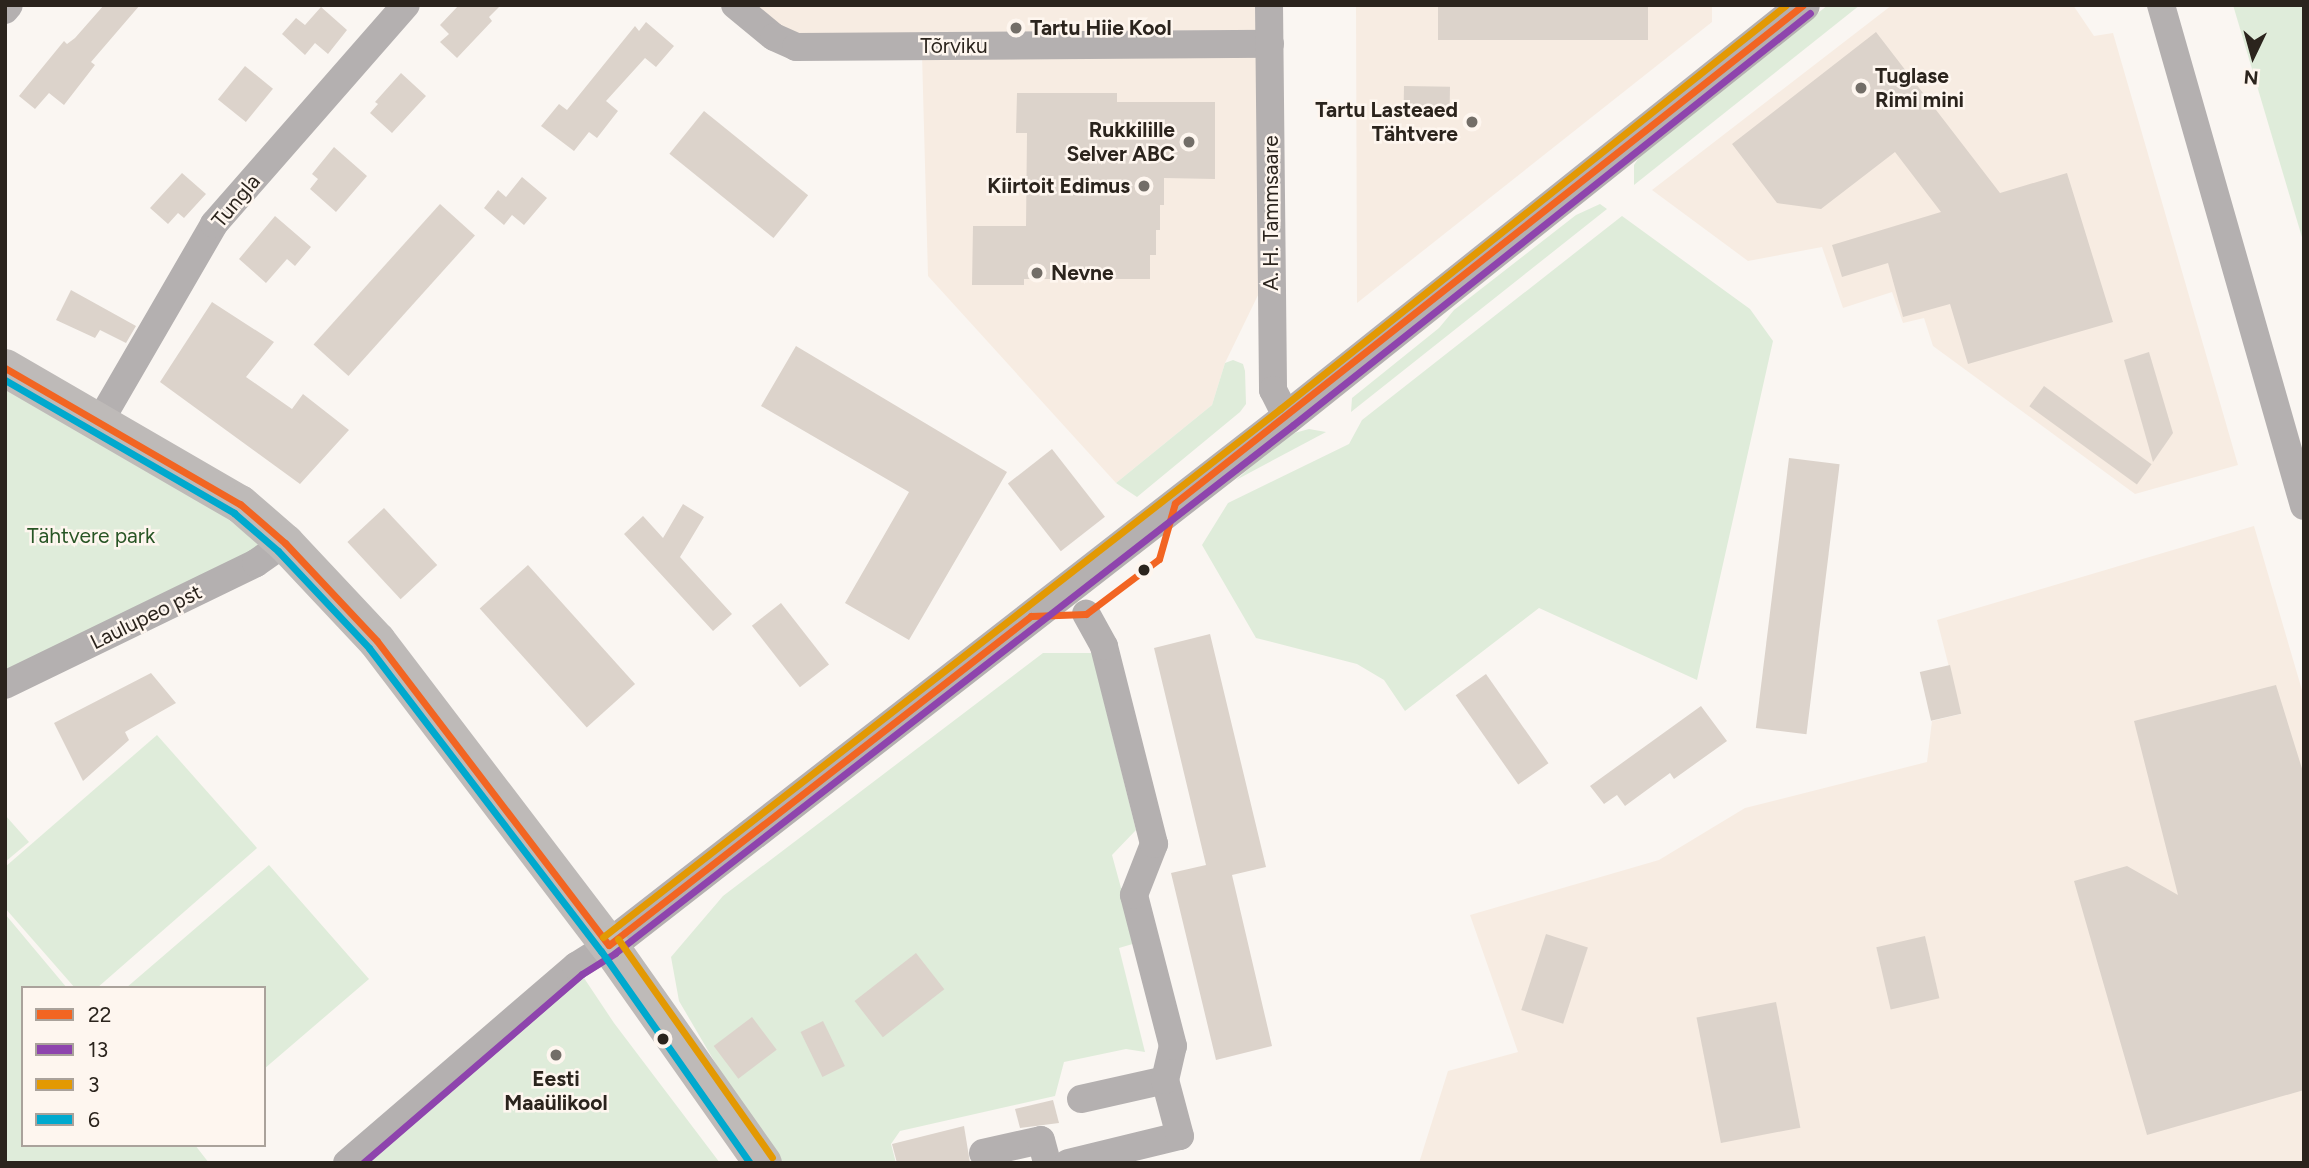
<!DOCTYPE html>
<html>
<head>
<meta charset="utf-8">
<style>
	body { margin:0 }
	#map { position:relative; width:2309px; height:1168px; overflow:hidden; background:#faf6f2; font-family:Figtree,sans-serif }
	div>[style] { position:absolute }
	[style*='--x'] { left:calc(var(--x)*1px); top:calc(var(--y)*1px); width:calc(var(--w)*1px); rotate:calc(var(--a)*1deg) }
	.built>* { inset:0; background:#f7ece2 }
	.green>* { inset:0; background:#dfecda }
	.building>* { inset:0; background:#dcd3cb; transform-origin:0 0 }
	.minor>* { height:28px; margin:-14px; padding:0 14px; transform-origin:14px; border-radius:14px; background:#b4b0b0 }
	.tertiary>* { height:33px; margin:-16.5px; padding:0 16.5px; transform-origin:16.5px; border-radius:16.5px; background:#b4b0b0 }
	.secondary>* { height:38px; margin:-19px; padding:0 19px; transform-origin:19px; border-radius:19px; background:#bebab8 }
	.bus-1>* { height:7px; margin:-3.5px; padding:0 3.5px; transform-origin:3.5px; border-radius:3.5px; background:#f26522 }
	.bus-2>* { height:7px; margin:-3.5px; padding:0 3.5px; transform-origin:3.5px; border-radius:3.5px; background:#8e44ad }
	.bus-3>* { height:7px; margin:-3.5px; padding:0 3.5px; transform-origin:3.5px; border-radius:3.5px; background:#e39903 }
	.bus-4>* { height:7px; margin:-3.5px; padding:0 3.5px; transform-origin:3.5px; border-radius:3.5px; background:#00a9ce }
	.dots>* { width:19px; height:19px; translate:-50% -50%; box-sizing:border-box; border:4px solid #fef6ef; border-radius:50% }
	span { translate:-50% -50%; white-space:nowrap; text-align:center; line-height:1.15; -webkit-text-stroke:5px #fef6ef; paint-order:stroke }
	.poi-label { font-size:21px; color:#2b241d; font-weight:700 }
	.left { translate:0 -50%; text-align:left }
	.right { translate:-100% -50%; text-align:right }
	.street-label { font-size:21px; color:#2b241d }
	.park-label { font-size:21px; color:#285525 }
	.frame { position:absolute; inset:0; border:7px solid #2b241d; pointer-events:none }
	.legend { position:absolute; left:21px; top:986px; width:245px; height:161px; box-sizing:border-box; background:#fef6ef; border:2px solid #aaa29b; margin:0; padding:9px 12px; list-style:none; font-size:21px; color:#2b241d }
	.legend li { display:flex; align-items:center; gap:14px; height:35px }
	.legend b { width:35px; border:2px solid #aaa29b }
	.north { position:absolute; left:2218px; top:21px; width:70px; height:70px; -webkit-text-stroke:5px #fef6ef; paint-order:stroke; rotate:185deg; font-size:19px; font-weight:700; line-height:28px; text-align:center; color:#2b241d }
	.north::after { content:''; display:block; margin:auto; width:24px; height:32px; background:#2b241d; clip-path:polygon(50% 0,100% 100%,50% 72%,0 100%) }
</style>
</head>
<body>
<div id="map">
	<div class="built">
		<i style="clip-path:polygon(735px 5px,1269px 5px,1270px 44px,796px 47px)"></i>
		<i style="clip-path:polygon(1356px 5px,1712px 5px,1712px 22px,1357px 303px)"></i>
		<i style="clip-path:polygon(1892px 5px,2073px 5px,2094px 36px,2113px 33px,2238px 465px,2135px 494px,1933px 346px,1924px 318px,1903px 323px,1892px 292px,1843px 308px,1822px 247px,1748px 261px,1652px 190px)"></i>
		<i style="clip-path:polygon(922px 54px,1258px 55px,1260px 291px,1225px 363px,1212px 405px,1116px 483px,928px 276px)"></i>
		<i style="clip-path:polygon(2254px 526px,2304px 697px,2304px 1163px,1419px 1163px,1448px 1071px,1518px 1052px,1470px 915px,1659px 860px,1745px 808px,1927px 762px,1932px 721px,1961px 714px,1937px 620px)"></i>
	</div>
	<div class="green">
		<i style="clip-path:polygon(1828px 5px,1860px 5px,1634px 185px,1634px 165px,1642px 153px)"></i>
		<i style="clip-path:polygon(2233px 5px,2304px 5px,2304px 244px)"></i>
		<i style="clip-path:polygon(1600px 204px,1607px 209px,1351px 412px,1352px 398px,1439px 328px,1454px 310px,1576px 215px)"></i>
		<i style="clip-path:polygon(1622px 216px,1750px 309px,1773px 341px,1697px 680px,1539px 608px,1405px 711px,1384px 680px,1357px 664px,1256px 638px,1202px 545px,1228px 503px,1349px 444px,1362px 420px)"></i>
		<i style="clip-path:polygon(1233px 360px,1243px 364px,1245px 371px,1246px 404px,1240px 412px,1137px 497px,1116px 483px,1212px 405px,1225px 363px)"></i>
		<i style="clip-path:polygon(5px 389px,208px 503px,264px 548px,5px 672px)"></i>
		<i style="clip-path:polygon(1309px 429px,1326px 432px,1236px 480px,1287px 435px)"></i>
		<i style="clip-path:polygon(1043px 653px,1092px 653px,1136px 830px,1112px 855px,1136px 943px,1119px 948px,1145px 1052px,1126px 1049px,1064px 1062px,1055px 1096px,900px 1131px,891px 1144px,896px 1163px,774px 1163px,679px 1001px,671px 957px,723px 896px)"></i>
		<i style="clip-path:polygon(157px 735px,257px 848px,97px 988px,75px 988px,5px 908px,5px 867px)"></i>
		<i style="clip-path:polygon(5px 815px,29px 842px,5px 862px)"></i>
		<i style="clip-path:polygon(269px 865px,369px 979px,264px 1069px,264px 988px,126px 988px)"></i>
		<i style="clip-path:polygon(5px 914px,67px 988px,23px 988px,23px 1145px,195px 1145px,209px 1163px,5px 1163px)"></i>
		<i style="clip-path:polygon(576px 966px,614px 1023px,720px 1163px,347px 1163px)"></i>
	</div>
	<div class="building">
		<i style="clip-path:polygon(104px 5px,140px 5px,91px 62px,95px 65px,64px 105px,49px 93px,35px 109px,19px 96px,64px 41px,67px 44px,75px 38px)"></i>
		<i style="clip-path:polygon(459px 5px,501px 5px,489px 17px,492px 21px,457px 58px,440px 42px,449px 34px,440px 25px)"></i>
		<i style="left:1438px;top:5px;width:210px;height:35px"></i>
		<i style="clip-path:polygon(321px 7px,347px 30px,328px 54px,315px 43px,305px 55px,282px 34px,296px 18px,305px 25px)"></i>
		<i style="clip-path:polygon(646px 22px,674px 46px,656px 67px,645px 58px,606px 101px,618px 111px,597px 138px,589px 132px,574px 151px,541px 126px,559px 104px,567px 110px,635px 26px,639px 31px)"></i>
		<i style="clip-path:polygon(1876px 32px,2000px 193px,2067px 173px,2113px 322px,1968px 364px,1950px 304px,1903px 317px,1888px 263px,1842px 277px,1832px 245px,1941px 212px,1895px 152px,1821px 209px,1777px 203px,1732px 144px)"></i>
		<i style="left:245px;top:66px;width:36px;height:43px;rotate:39deg"></i>
		<i style="clip-path:polygon(401px 73px,426px 96px,392px 133px,370px 113px,378px 104px,375px 102px)"></i>
		<i style="left:1404px;top:86px;width:46px;height:21px;rotate:1deg"></i>
		<i style="clip-path:polygon(1017px 93px,1117px 93px,1117px 102px,1215px 102px,1215px 179px,1164px 178px,1164px 205px,1160px 205px,1160px 230px,1156px 230px,1156px 255px,1150px 255px,1150px 279px,1024px 279px,1024px 285px,972px 285px,973px 226px,1026px 226px,1027px 133px,1016px 133px)"></i>
		<i style="left:704px;top:111px;width:134px;height:55px;rotate:39deg"></i>
		<i style="clip-path:polygon(334px 147px,367px 176px,336px 212px,310px 189px,318px 179px,312px 174px)"></i>
		<i style="clip-path:polygon(182px 173px,206px 194px,184px 218px,178px 213px,168px 224px,150px 208px)"></i>
		<i style="clip-path:polygon(522px 177px,547px 198px,524px 225px,512px 215px,504px 225px,484px 208px,498px 190px,506px 197px)"></i>
		<i style="left:440px;top:204px;width:47px;height:189px;rotate:42deg"></i>
		<i style="clip-path:polygon(275px 216px,311px 247px,295px 266px,287px 259px,266px 283px,239px 259px)"></i>
		<i style="clip-path:polygon(71px 290px,136px 326px,126px 343px,100px 330px,95px 338px,56px 320px)"></i>
		<i style="clip-path:polygon(212px 302px,274px 342px,246px 377px,292px 409px,303px 394px,349px 430px,300px 484px,160px 382px)"></i>
		<i style="clip-path:polygon(796px 346px,1007px 472px,909px 640px,845px 603px,909px 492px,761px 406px)"></i>
		<i style="clip-path:polygon(2149px 352px,2173px 433px,2153px 462px,2124px 360px)"></i>
		<i style="left:2044px;top:386px;width:133px;height:25px;rotate:36deg"></i>
		<i style="left:1052px;top:449px;width:86px;height:56px;rotate:52deg"></i>
		<i style="left:1789px;top:458px;width:51px;height:272px;rotate:7deg"></i>
		<i style="clip-path:polygon(683px 504px,704px 517px,680px 557px,732px 614px,713px 631px,624px 534px,643px 516px,663px 538px)"></i>
		<i style="left:384px;top:508px;width:78px;height:50px;rotate:47deg"></i>
		<i style="left:528px;top:565px;width:160px;height:65px;rotate:48deg"></i>
		<i style="left:781px;top:603px;width:78px;height:37px;rotate:52deg"></i>
		<i style="clip-path:polygon(1210px 634px,1266px 867px,1232px 875px,1272px 1046px,1216px 1060px,1171px 873px,1206px 865px,1154px 648px)"></i>
		<i style="left:1950px;top:665px;width:50px;height:31px;rotate:77deg"></i>
		<i style="clip-path:polygon(151px 673px,176px 703px,125px 732px,129px 740px,83px 781px,54px 723px)"></i>
		<i style="left:1486px;top:674px;width:109px;height:37px;rotate:55deg"></i>
		<i style="clip-path:polygon(2276px 685px,2304px 775px,2304px 1090px,2147px 1135px,2074px 881px,2127px 866px,2178px 895px,2134px 721px)"></i>
		<i style="clip-path:polygon(1701px 706px,1727px 741px,1674px 779px,1670px 773px,1625px 806px,1617px 795px,1604px 804px,1590px 786px)"></i>
		<i style="left:1546px;top:934px;width:44px;height:80px;rotate:18deg"></i>
		<i style="left:1925px;top:936px;width:64px;height:50px;rotate:77deg"></i>
		<i style="left:916px;top:953px;width:46px;height:78px;rotate:52deg"></i>
		<i style="left:1776px;top:1002px;width:128px;height:81px;rotate:79deg"></i>
		<i style="left:752px;top:1017px;width:41px;height:48px;rotate:53deg"></i>
		<i style="left:823px;top:1021px;width:50px;height:25px;rotate:64deg"></i>
		<i style="clip-path:polygon(1053px 1100px,1059px 1123px,1020px 1128px,1015px 1109px)"></i>
		<i style="clip-path:polygon(964px 1126px,970px 1163px,897px 1163px,892px 1144px)"></i>
	</div>
	<div class="minor">
		<i style="--x:735;--y:5;--w:50;--a:39.4"></i>
		<i style="--x:774;--y:37;--w:24;--a:24"></i>
		<i style="--x:796;--y:47;--w:474;--a:-0.4"></i>
		<i style="--x:1269;--y:5;--w:385;--a:89.4"></i>
		<i style="--x:1273;--y:390;--w:30;--a:63"></i>
		<i style="--x:2161;--y:5;--w:521;--a:74.07"></i>
		<i style="--x:5;--y:10;--w:6;--a:-51"></i>
		<i style="--x:100;--y:421;--w:228;--a:-59.9"></i>
		<i style="--x:214;--y:224;--w:291;--a:-48.8"></i>
		<i style="--x:5;--y:685;--w:279;--a:-25.9"></i>
		<i style="--x:256;--y:563;--w:35;--a:-35"></i>
		<i style="--x:1081;--y:1099;--w:86;--a:-12.7"></i>
		<i style="--x:983;--y:1153;--w:59;--a:-12.6"></i>
		<i style="--x:1041;--y:1140;--w:24;--a:75"></i>
		<i style="--x:347;--y:1163;--w:302;--a:-40.7"></i>
		<i style="--x:576;--y:966;--w:39;--a:-32"></i>
		<i style="--x:1068;--y:1163;--w:115;--a:-13.6"></i>
		<i style="--x:1180;--y:1136;--w:58;--a:-105"></i>
		<i style="--x:1165;--y:1080;--w:35;--a:-77"></i>
		<i style="--x:1173;--y:1046;--w:156;--a:-104.5"></i>
		<i style="--x:1134;--y:895;--w:55;--a:-68.6"></i>
		<i style="--x:1154;--y:844;--w:204;--a:-104.2"></i>
		<i style="--x:1104;--y:646;--w:37;--a:-119"></i>
	</div>
	<div class="tertiary">
		<i style="--x:609;--y:945;--w:859;--a:-37.91"></i>
		<i style="--x:1287;--y:417;--w:660;--a:-38.61"></i>
	</div>
	<div class="secondary">
		<i style="--x:5;--y:368;--w:272;--a:30.1"></i>
		<i style="--x:240;--y:504;--w:60;--a:40.9"></i>
		<i style="--x:285;--y:543;--w:134;--a:46.8"></i>
		<i style="--x:377;--y:641;--w:382;--a:52.7"></i>
		<i style="--x:609;--y:945;--w:267;--a:54.8"></i>
	</div>
	<div class="bus-1">
		<i style="--x:5;--y:368;--w:272;--a:30.1"></i>
		<i style="--x:240;--y:504;--w:60;--a:40.9"></i>
		<i style="--x:285;--y:543;--w:134;--a:46.8"></i>
		<i style="--x:377;--y:641;--w:382;--a:52.7"></i>
		<i style="--x:1175;--y:503;--w:801;--a:-38.41"></i>
		<i style="--x:1031;--y:616;--w:55;--a:-2.1"></i>
		<i style="--x:1086;--y:614;--w:91;--a:-37"></i>
		<i style="--x:1159;--y:559;--w:58;--a:-74.1"></i>
		<i style="--x:609;--y:945;--w:535;--a:-37.94"></i>
	</div>
	<div class="bus-2">
		<i style="--x:363;--y:1163;--w:289;--a:-40.8"></i>
		<i style="--x:582;--y:974;--w:39;--a:-32"></i>
		<i style="--x:615;--y:953;--w:859;--a:-37.91"></i>
		<i style="--x:1293;--y:425;--w:661;--a:-38.55"></i>
	</div>
	<div class="bus-3">
		<i style="--x:603;--y:937;--w:859;--a:-37.95"></i>
		<i style="--x:1280;--y:409;--w:647;--a:-38.6"></i>
		<i style="--x:618;--y:939;--w:267;--a:54.8"></i>
	</div>
	<div class="bus-4">
		<i style="--x:5;--y:380;--w:265;--a:30.1"></i>
		<i style="--x:234;--y:513;--w:58;--a:40.8"></i>
		<i style="--x:278;--y:551;--w:133;--a:46.8"></i>
		<i style="--x:369;--y:648;--w:382;--a:52.6"></i>
		<i style="--x:601;--y:951;--w:259;--a:54.9"></i>
	</div>
	<div class="dots">
		<i style="left:1016px;top:28px;background:#736e68"></i>
		<i style="left:1861px;top:88px;background:#736e68"></i>
		<i style="left:1472px;top:122px;background:#736e68"></i>
		<i style="left:1189px;top:142px;background:#736e68"></i>
		<i style="left:1144px;top:186px;background:#736e68"></i>
		<i style="left:1037px;top:273px;background:#736e68"></i>
		<i style="left:1144px;top:570px;background:#2b241d"></i>
		<i style="left:663px;top:1039px;background:#2b241d"></i>
		<i style="left:556px;top:1055px;background:#736e68"></i>
	</div>
	<div class="poi-label">
		<span class="left" style="left:1030px;top:28px">Tartu Hiie Kool</span>
		<span class="left" style="left:1875px;top:88px">Tuglase<br>Rimi mini</span>
		<span class="right" style="left:1458px;top:122px">Tartu Lasteaed<br>Tähtvere</span>
		<span class="right" style="left:1175px;top:142px">Rukkilille<br>Selver ABC</span>
		<span class="right" style="left:1130px;top:186px">Kiirtoit Edimus</span>
		<span class="left" style="left:1051px;top:273px">Nevne</span>
		<span style="left:556px;top:1091px">Eesti<br>Maaülikool</span>
	</div>
	<div class="street-label">
		<span style="left:954px;top:46px">Tõrviku</span>
		<span style="left:236px;top:201px;rotate:-50deg">Tungla</span>
		<span style="left:1271px;top:213px;rotate:-90deg">A. H. Tammsaare</span>
		<span style="left:146px;top:617px;rotate:-26deg">Laulupeo pst</span>
	</div>
	<div class="park-label">
		<span style="left:91px;top:536px">Tähtvere park</span>
	</div>
	<div class="frame"></div>
	<ul class="legend">
	<li><b style="height:9px;background:#f26522"></b>22</li>
	<li><b style="height:9px;background:#8e44ad"></b>13</li>
	<li><b style="height:9px;background:#e39903"></b>3</li>
	<li><b style="height:9px;background:#00a9ce"></b>6</li>
	</ul>
	<div class="north">N</div>
</div>
</body>
</html>
